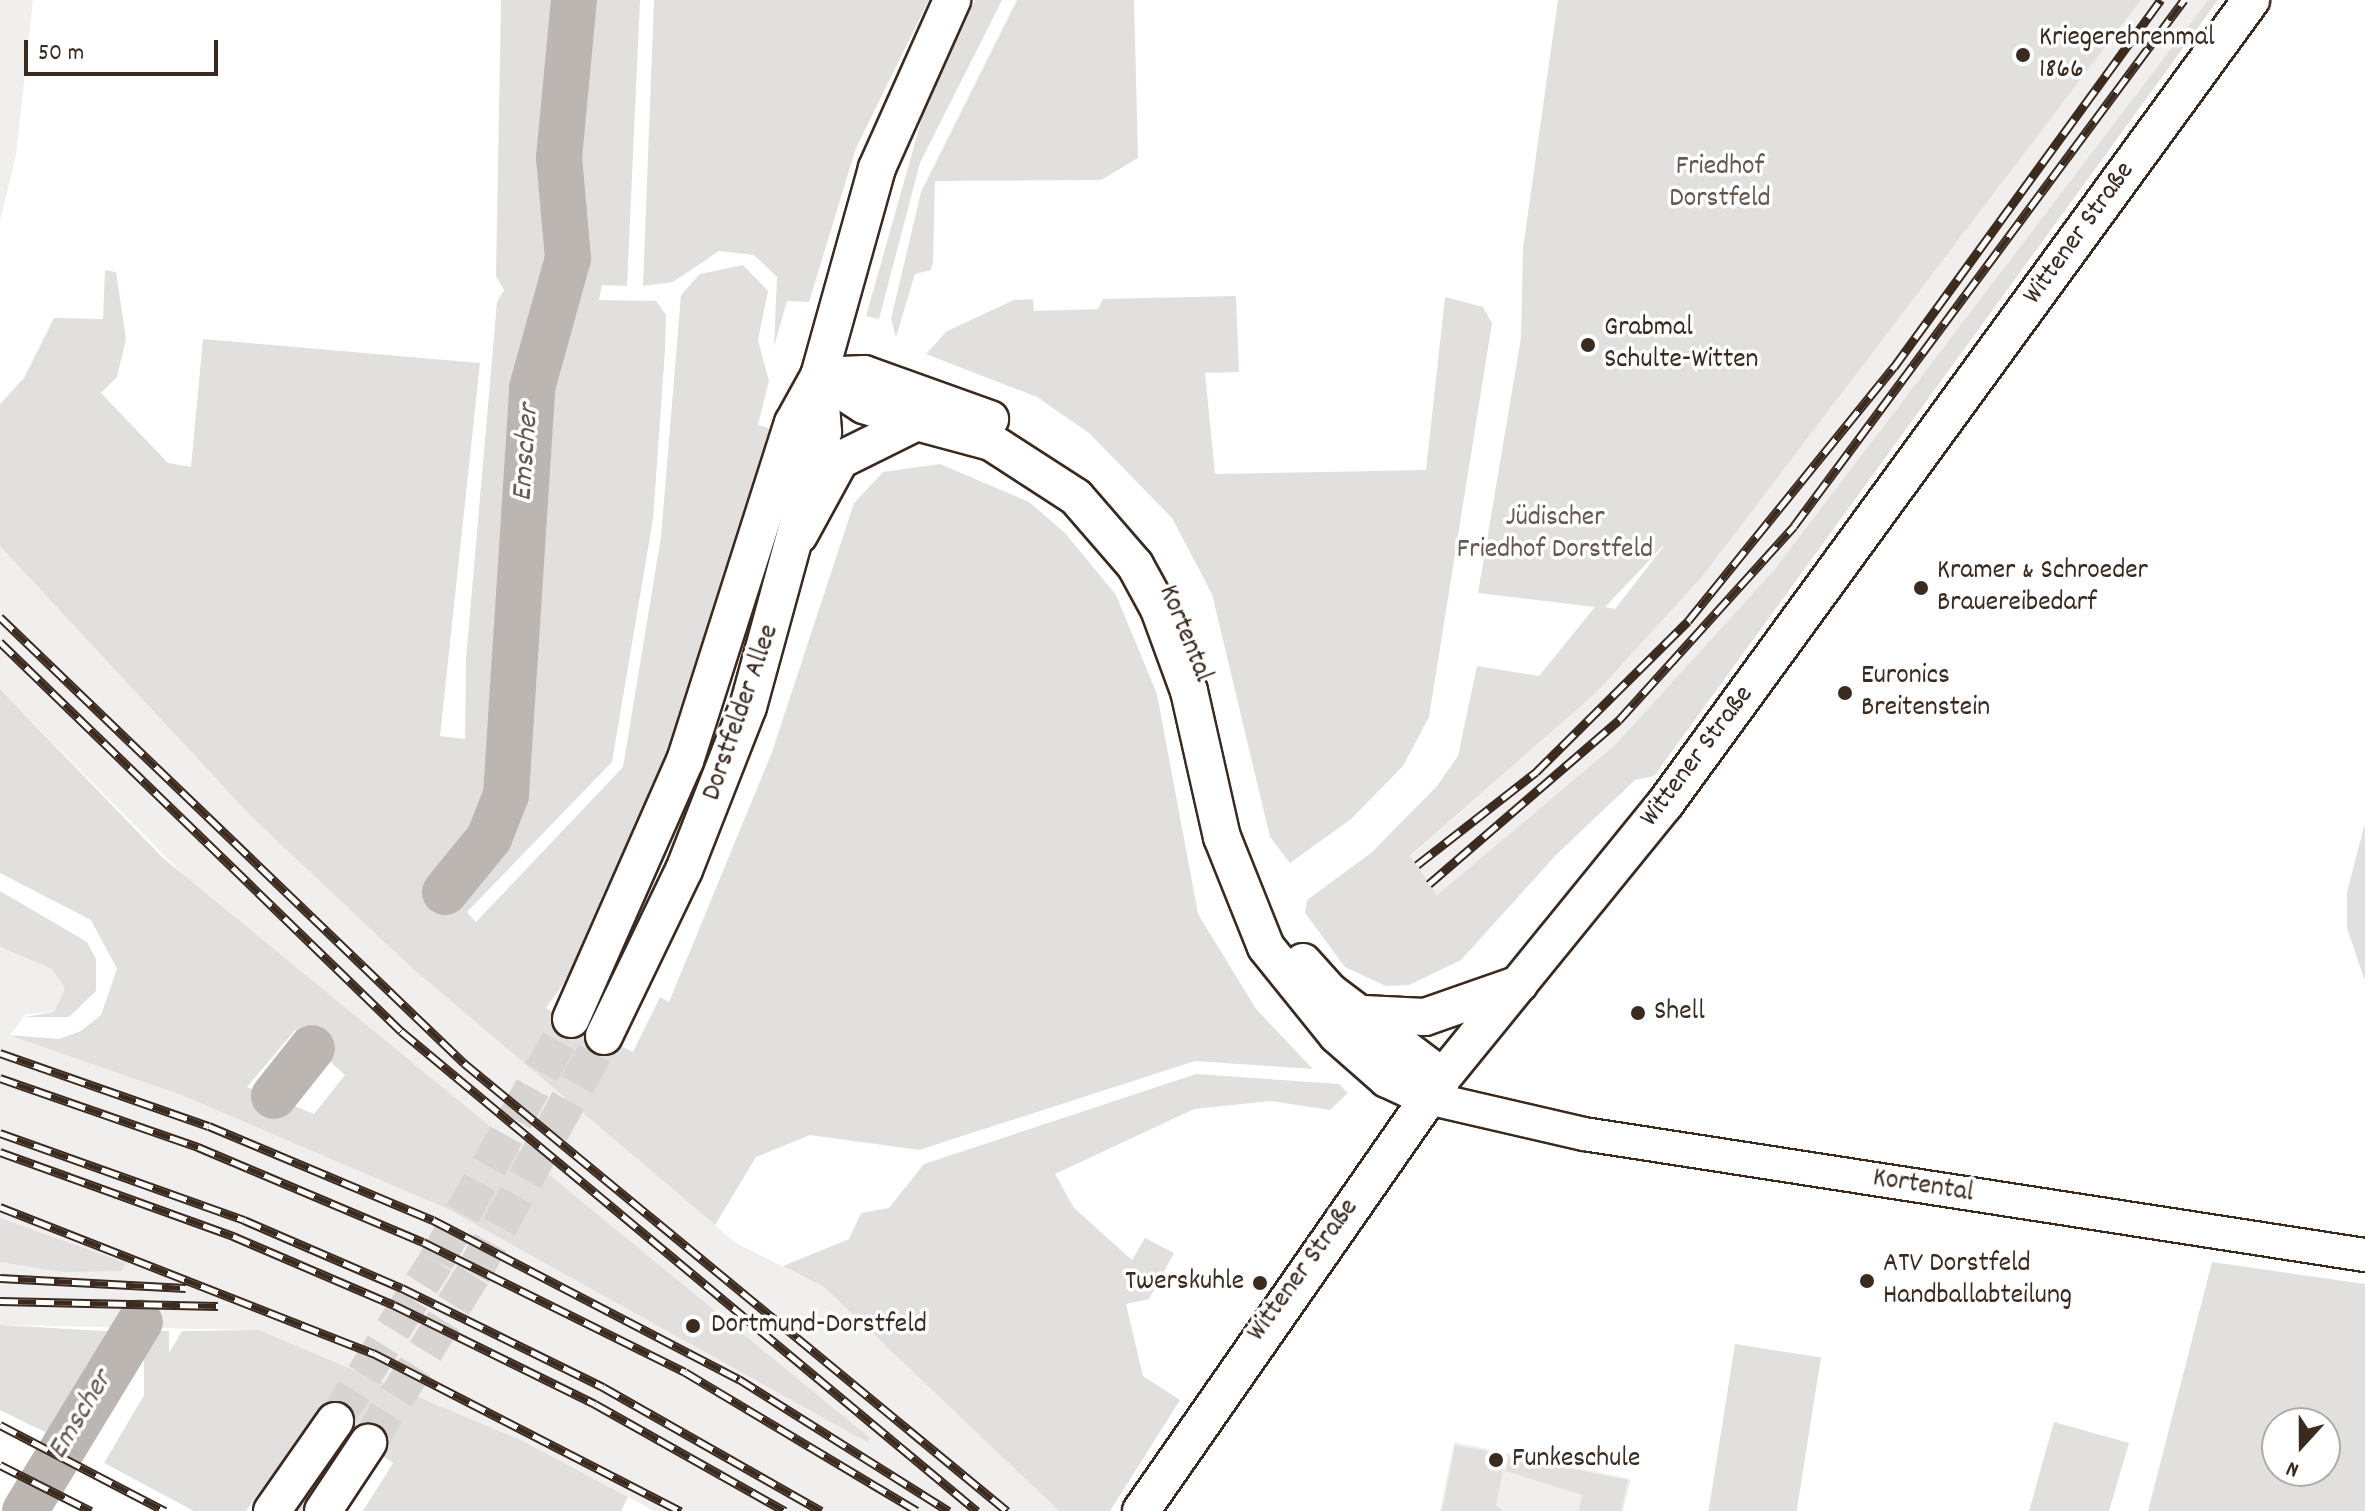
<!DOCTYPE html>
<html>
<head>
<meta charset="utf-8">
<style>
	body { margin:0 }
	#map { position:relative; width:2365px; height:1511px; overflow:hidden; background:#fff; font-family:Dekko,sans-serif }
	div>[style] { position:absolute }
	[style*='--x'] { left:calc(var(--x)*1px); top:calc(var(--y)*1px); width:calc(var(--w)*1px); rotate:calc(var(--a)*1deg) }
	.built>* { inset:0; background:#f1efee }
	.green>* { inset:0; background:#e2e0de; transform-origin:0 0 }
	.river>* { height:46px; margin:-23px; padding:0 23px; transform-origin:23px; border-radius:23px; background:#bcb6b3 }
	.secondary-tunnel>* { height:36px; margin-top:-18px; transform-origin:0; background:repeating-linear-gradient(90deg,#d8d4d2 0 36px,transparent 0 54px) }
	.roads { filter:drop-shadow(2px 0 #3b2a1e) drop-shadow(-2px 0 #3b2a1e) drop-shadow(0 2px #3b2a1e) drop-shadow(0 -2px #3b2a1e) }
	.tertiary>* { height:32px; margin:-16px; padding:0 16px; transform-origin:16px; border-radius:16px; background:#fff }
	.secondary>* { height:36px; margin:-18px; padding:0 18px; transform-origin:18px; border-radius:18px; background:#fff }
	.rail>* { height:9px; margin-top:-4.5px; transform-origin:0; background:repeating-linear-gradient(90deg,#fff 0 18px,#3b2a1e 0 36px); box-sizing:border-box; border-block:2px solid #3b2a1e }
	.dots>* { width:22px; height:22px; translate:-50% -50%; box-sizing:border-box; border:4px solid #fff; border-radius:50% }
	span { translate:-50% -50%; white-space:nowrap; text-align:center; line-height:1.15; -webkit-text-stroke:7px #fff; paint-order:stroke }
	.poi-label { font-size:28px; color:#3b2a1e }
	.left { translate:0 -50%; text-align:left }
	.right { translate:-100% -50%; text-align:right }
	.park-label { font-size:28px; color:#65584e }
	.street-label { font-size:28px; color:#3b2a1e }
	.water-label { font-size:30px; color:#685b52; font-style:italic }
	.north { position:absolute; left:2261px; top:1407px; width:80px; height:80px; box-sizing:border-box; background:#fff; border:2px solid #b1aaa5; border-radius:50%; rotate:201deg; font-size:22px; font-weight:700; line-height:32px; text-align:center; color:#3b2a1e }
	.north::after { content:''; display:block; margin:auto; width:28px; height:36px; background:#3b2a1e; clip-path:polygon(50% 0,100% 100%,50% 72%,0 100%) }
	.scale { position:absolute; left:24px; top:40px; width:194px; height:36px; box-sizing:border-box; border:4px solid #3b2a1e; border-top:0; padding-left:10px; font-size:24px; line-height:28px; white-space:nowrap; color:#3b2a1e; -webkit-text-stroke:6px #fff; paint-order:stroke }
</style>
</head>
<body>
<div id="map">
	<div class="built">
		<i style="clip-path:polygon(0 0,33px 0,16px 155px,0 221px)"></i>
		<i style="clip-path:polygon(2141px 0,2208px 0,1774px 570px,1615px 745px,1437px 895px,1410px 857px,1596px 693px,1702px 577px)"></i>
		<i style="clip-path:polygon(0 441px,414px 970px,736px 1243px,824px 1287px,1059px 1511px,654px 1511px,521px 1440px,259px 1330px,0 1325px,0 947px,52px 969px,65px 988px,54px 1012px,26px 1014px,10px 1035px,343px 1141px,375px 1069px,0 689px)"></i>
		<i style="clip-path:polygon(1454px 1442px,1631px 1479px,1623px 1511px,1440px 1511px)"></i>
	</div>
	<div class="green">
		<i style="clip-path:polygon(501px 0,640px 0,627px 286px,602px 285px,599px 300px,656px 301px,666px 315px,665px 350px,653px 519px,612px 762px,467px 912px,476px 922px,623px 767px,661px 537px,681px 295px,700px 274px,743px 265px,768px 291px,758px 340px,769px 381px,758px 425px,774px 430px,697px 685px,589px 948px,546px 1008px,633px 1052px,660px 997px,669px 1002px,772px 752px,854px 503px,883px 472px,940px 464px,1029px 502px,1065px 533px,1116px 595px,1157px 694px,1198px 914px,1256px 1009px,1313px 1069px,1195px 1061px,919px 1150px,810px 1135px,756px 1157px,715px 1225px,413px 969px,252px 817px,0 546px,0 404px,24px 378px,54px 318px,103px 319px,105px 270px,116px 272px,126px 339px,117px 377px,101px 393px,168px 463px,191px 467px,203px 339px,480px 363px,440px 736px,465px 739px,466px 659px,497px 302px,504px 290px,496px 276px)"></i>
		<i style="clip-path:polygon(654px 0,929px 0,856px 148px,809px 302px,787px 301px,774px 347px,777px 277px,754px 255px,719px 251px,673px 282px,643px 286px)"></i>
		<i style="clip-path:polygon(975px 0,1002px 0,920px 163px,879px 319px,866px 316px,924px 111px)"></i>
		<i style="clip-path:polygon(1017px 0,1134px 0,1138px 158px,1101px 180px,935px 181px,933px 261px,931px 270px,915px 274px,896px 337px,891px 319px,921px 192px)"></i>
		<i style="clip-path:polygon(evenodd,1558px 0,2141px 0,1702px 577px,1596px 693px,1410px 856px,1437px 895px,1615px 745px,1774px 570px,2208px 0,2218px 0,1654px 776px,1635px 780px,1556px 855px,1461px 960px,1409px 985px,1386px 986px,1345px 967px,1305px 913px,1307px 900px,1371px 853px,1437px 786px,1458px 756px,1477px 666px,1539px 676px,1595px 607px,1478px 593px,1521px 338px,1523px 248px,1558px 0,1664px 546px,1615px 609px,1605px 607px,1663px 546px,1664px 546px)"></i>
		<i style="clip-path:polygon(1236px 296px,1239px 372px,1205px 373px,1215px 474px,1426px 470px,1445px 297px,1483px 307px,1492px 323px,1429px 717px,1403px 766px,1351px 819px,1290px 863px,1270px 837px,1212px 594px,1172px 518px,1089px 433px,1037px 397px,926px 354px,947px 331px,1014px 300px,1033px 299px,1034px 311px,1098px 309px,1103px 299px)"></i>
		<i style="clip-path:polygon(evenodd,0 689px,163px 858px,870px 1438px,867px 1442px,446px 1208px,184px 1096px,9px 1035px,59px 1039px,81px 1031px,101px 1015px,117px 969px,91px 920px,0 873px,0 689px,295px 1030px,345px 1075px,314px 1114px,247px 1087px,295px 1030px)"></i>
		<i style="clip-path:polygon(2365px 823px,2365px 981px,2347px 928px,2347px 892px)"></i>
		<i style="clip-path:polygon(0 891px,87px 942px,96px 959px,96px 991px,69px 1017px,24px 1017px,54px 1012px,65px 988px,52px 969px,0 947px)"></i>
		<i style="clip-path:polygon(1196px 1074px,1339px 1084px,1348px 1093px,1330px 1110px,1271px 1101px,1194px 1109px,1055px 1174px,1074px 1208px,1132px 1260px,1145px 1238px,1174px 1253px,1149px 1299px,1126px 1304px,1143px 1376px,1180px 1400px,1110px 1511px,1059px 1511px,824px 1287px,783px 1266px,849px 1239px,861px 1213px,889px 1208px,924px 1164px)"></i>
		<i style="clip-path:polygon(0 1218px,126px 1263px,122px 1271px,64px 1272px,0 1262px)"></i>
		<i style="clip-path:polygon(evenodd,2212px 1262px,2365px 1284px,2365px 1511px,2148px 1511px,2212px 1262px,2325px 1423px,2325px 1471px,2277px 1471px,2277px 1423px,2325px 1423px)"></i>
		<i style="clip-path:polygon(0 1325px,123px 1332px,61px 1440px,0 1410px)"></i>
		<i style="clip-path:polygon(259px 1330px,521px 1440px,628px 1497px,621px 1511px,363px 1511px,393px 1463px,356px 1438px,306px 1511px,289px 1511px,343px 1429px,317px 1412px,246px 1511px,194px 1511px,104px 1463px,182px 1331px)"></i>
		<i style="left:144px;top:1331px;width:25px;height:136px"></i>
		<i style="left:1735px;top:1344px;width:87px;height:169px;rotate:9deg"></i>
		<i style="clip-path:polygon(2054px 1422px,2129px 1443px,2109px 1511px,2029px 1511px)"></i>
		<i style="clip-path:polygon(1455px 1445px,1506px 1455px,1496px 1505px,1503px 1511px,1442px 1511px)"></i>
		<i style="clip-path:polygon(1509px 1456px,1628px 1480px,1621px 1511px,1579px 1511px,1582px 1495px,1506px 1471px)"></i>
	</div>
	<div class="river">
		<i style="--x:445;--y:892;--w:70;--a:-50.8"></i>
		<i style="--x:489;--y:838;--w:46;--a:-68.4"></i>
		<i style="--x:506;--y:795;--w:408;--a:-86.3"></i>
		<i style="--x:532;--y:388;--w:135;--a:-74.5"></i>
		<i style="--x:568;--y:258;--w:100;--a:-95.1"></i>
		<i style="--x:559;--y:158;--w:159;--a:-84.6"></i>
		<i style="--x:274;--y:1096;--w:61;--a:-51.6"></i>
		<i style="--x:25;--y:1511;--w:221;--a:-58.7"></i>
	</div>
	<div class="secondary-tunnel">
		<i style="--x:335;--y:1421;--w:189;--a:-57.7"></i>
		<i style="--x:436;--y:1261;--w:277;--a:-60.8"></i>
		<i style="--x:368;--y:1443;--w:199;--a:-58.1"></i>
		<i style="--x:473;--y:1274;--w:272;--a:-61.2"></i>
	</div>
	<div class="roads">
		<div class="tertiary">
			<i style="--x:1428;--y:1098;--w:160;--a:13"></i>
			<i style="--x:1584;--y:1134;--w:790;--a:8.81"></i>
		</div>
		<div class="secondary">
			<i style="--x:819;--y:376;--w:45;--a:-2.5"></i>
			<i style="--x:864;--y:374;--w:134;--a:19.7"></i>
			<i style="--x:819;--y:376;--w:54;--a:32.8"></i>
			<i style="--x:864;--y:405;--w:56;--a:17.8"></i>
			<i style="--x:799;--y:535;--w:85;--a:-61.3"></i>
			<i style="--x:840;--y:460;--w:86;--a:-26.3"></i>
			<i style="--x:917;--y:422;--w:77;--a:15.1"></i>
			<i style="--x:991;--y:442;--w:101;--a:32.9"></i>
			<i style="--x:1076;--y:497;--w:90;--a:49.1"></i>
			<i style="--x:1135;--y:565;--w:50;--a:61.4"></i>
			<i style="--x:1159;--y:609;--w:87;--a:69.9"></i>
			<i style="--x:1189;--y:691;--w:150;--a:77.3"></i>
			<i style="--x:1222;--y:837;--w:118;--a:68.2"></i>
			<i style="--x:1266;--y:947;--w:113;--a:51.1"></i>
			<i style="--x:1337;--y:1035;--w:67;--a:41.3"></i>
			<i style="--x:1387;--y:1079;--w:45;--a:24.9"></i>
			<i style="--x:1303;--y:962;--w:40;--a:48"></i>
			<i style="--x:1330;--y:992;--w:141;--a:37"></i>
			<i style="--x:1364;--y:1014;--w:61;--a:2.8"></i>
			<i style="--x:1425;--y:1017;--w:100;--a:-19.3"></i>
			<i style="--x:571;--y:1019;--w:282;--a:-66.2"></i>
			<i style="--x:685;--y:761;--w:355;--a:-72.3"></i>
			<i style="--x:793;--y:423;--w:54;--a:-61"></i>
			<i style="--x:819;--y:376;--w:216;--a:-74.4"></i>
			<i style="--x:877;--y:168;--w:184;--a:-65.9"></i>
			<i style="--x:604;--y:1036;--w:184;--a:-64.3"></i>
			<i style="--x:684;--y:870;--w:175;--a:-68.6"></i>
			<i style="--x:748;--y:707;--w:285;--a:-74.7"></i>
			<i style="--x:823;--y:432;--w:56;--a:-94.1"></i>
			<i style="--x:272;--y:1511;--w:110;--a:-55"></i>
			<i style="--x:323;--y:1511;--w:82;--a:-56.5"></i>
			<i style="--x:1141;--y:1511;--w:529;--a:-55.17"></i>
			<i style="--x:1443;--y:1077;--w:352;--a:-50.9"></i>
			<i style="--x:1665;--y:804;--w:995;--a:-53.91"></i>
		</div>
	</div>
	<div class="rail">
		<i style="--x:0;--y:617;--w:644;--a:43.87"></i>
		<i style="--x:464;--y:1063;--w:704;--a:39.52"></i>
		<i style="--x:0;--y:642;--w:559;--a:44.13"></i>
		<i style="--x:401;--y:1031;--w:750;--a:39.81"></i>
		<i style="--x:1417;--y:865;--w:151;--a:-38"></i>
		<i style="--x:1536;--y:772;--w:214;--a:-44.8"></i>
		<i style="--x:1688;--y:621;--w:327;--a:-51"></i>
		<i style="--x:1894;--y:367;--w:454;--a:-54"></i>
		<i style="--x:1429;--y:884;--w:251;--a:-40.8"></i>
		<i style="--x:1619;--y:720;--w:261;--a:-47.9"></i>
		<i style="--x:1794;--y:526;--w:655;--a:-53.45"></i>
		<i style="--x:0;--y:1053;--w:221;--a:19.3"></i>
		<i style="--x:209;--y:1126;--w:243;--a:22.8"></i>
		<i style="--x:433;--y:1220;--w:345;--a:27.5"></i>
		<i style="--x:739;--y:1379;--w:248;--a:32.2"></i>
		<i style="--x:0;--y:1078;--w:210;--a:19.2"></i>
		<i style="--x:198;--y:1147;--w:244;--a:22.9"></i>
		<i style="--x:423;--y:1242;--w:292;--a:26.4"></i>
		<i style="--x:685;--y:1372;--w:270;--a:30.9"></i>
		<i style="--x:0;--y:1133;--w:259;--a:19.6"></i>
		<i style="--x:244;--y:1220;--w:172;--a:23.3"></i>
		<i style="--x:402;--y:1288;--w:224;--a:26.2"></i>
		<i style="--x:603;--y:1387;--w:251;--a:29.6"></i>
		<i style="--x:0;--y:1152;--w:248;--a:19.8"></i>
		<i style="--x:233;--y:1236;--w:175;--a:23.2"></i>
		<i style="--x:394;--y:1305;--w:224;--a:26.2"></i>
		<i style="--x:595;--y:1404;--w:218;--a:29.4"></i>
		<i style="--x:0;--y:1207;--w:401;--a:21.4"></i>
		<i style="--x:373;--y:1353;--w:346;--a:27.2"></i>
		<i style="--x:0;--y:1278;--w:186;--a:3.1"></i>
		<i style="--x:0;--y:1301;--w:218;--a:1.3"></i>
		<i style="--x:0;--y:1425;--w:186;--a:27.5"></i>
		<i style="--x:0;--y:1465;--w:102;--a:26.8"></i>
	</div>
	<div class="dots">
		<i style="left:2023px;top:55px;background:#3b2a1e"></i>
		<i style="left:1588px;top:345px;background:#3b2a1e"></i>
		<i style="left:1921px;top:588px;background:#3b2a1e"></i>
		<i style="left:1845px;top:693px;background:#3b2a1e"></i>
		<i style="left:1638px;top:1013px;background:#3b2a1e"></i>
		<i style="left:1867px;top:1281px;background:#3b2a1e"></i>
		<i style="left:1260px;top:1283px;background:#3b2a1e"></i>
		<i style="left:693px;top:1326px;background:#3b2a1e"></i>
		<i style="left:1496px;top:1460px;background:#3b2a1e"></i>
	</div>
	<div class="poi-label">
		<span class="left" style="left:2039px;top:55px">Kriegerehrenmal<br>1866</span>
		<span class="left" style="left:1604px;top:345px">Grabmal<br>Schulte-Witten</span>
		<span class="left" style="left:1937px;top:588px">Kramer &amp; Schroeder<br>Brauereibedarf</span>
		<span class="left" style="left:1861px;top:693px">Euronics<br>Breitenstein</span>
		<span class="left" style="left:1654px;top:1013px">Shell</span>
		<span class="left" style="left:1883px;top:1281px">ATV Dorstfeld<br>Handballabteilung</span>
		<span class="right" style="left:1244px;top:1283px">Twerskuhle</span>
		<span class="left" style="left:711px;top:1326px">Dortmund-Dorstfeld</span>
		<span class="left" style="left:1512px;top:1460px">Funkeschule</span>
	</div>
	<div class="park-label">
		<span style="left:1720px;top:184px">Friedhof<br>Dorstfeld</span>
		<span style="left:1555px;top:535px">Jüdischer<br>Friedhof Dorstfeld</span>
	</div>
	<div class="street-label">
		<span style="left:2080px;top:234px;rotate:-54deg">Wittener Straße</span>
		<span style="left:1184px;top:634px;rotate:68deg">Kortental</span>
		<span style="left:742px;top:713px;rotate:-71deg">Dorstfelder Allee</span>
		<span style="left:1698px;top:757px;rotate:-53deg">Wittener Straße</span>
		<span style="left:1923px;top:1187px;rotate:9deg">Kortental</span>
		<span style="left:1304px;top:1271px;rotate:-54deg">Wittener Straße</span>
	</div>
	<div class="water-label">
		<span style="left:528px;top:453px;rotate:-86deg">Emscher</span>
		<span style="left:82px;top:1416px;rotate:-59deg">Emscher</span>
	</div>
	<div class="north">N</div>
	<div class="scale">50 m</div>
</div>
</body>
</html>
